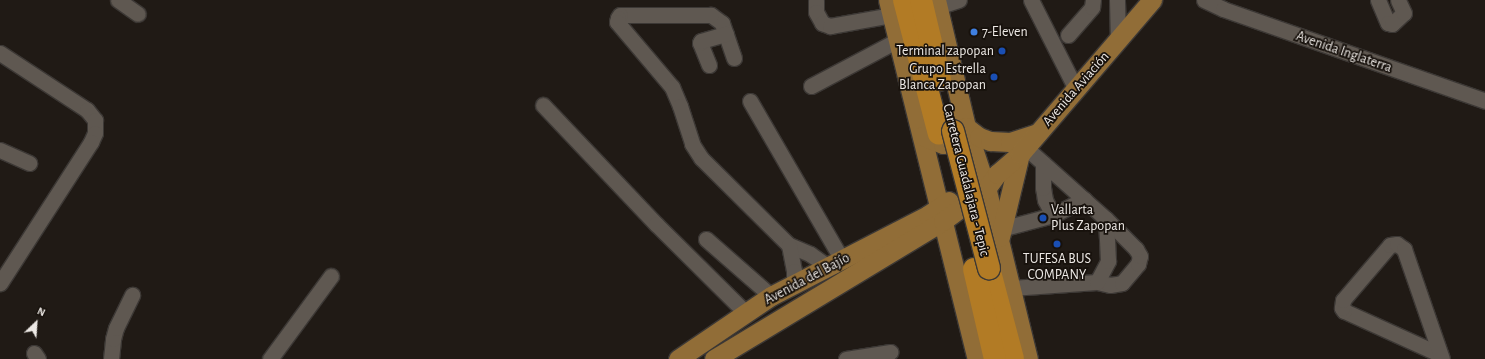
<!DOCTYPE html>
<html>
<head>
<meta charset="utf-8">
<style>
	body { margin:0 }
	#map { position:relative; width:1485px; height:359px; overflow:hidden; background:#201a15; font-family:"Alegreya Sans",sans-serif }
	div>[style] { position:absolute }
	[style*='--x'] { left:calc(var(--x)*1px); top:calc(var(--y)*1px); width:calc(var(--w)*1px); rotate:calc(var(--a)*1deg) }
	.roads { filter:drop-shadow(1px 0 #3c3835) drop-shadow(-1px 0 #3c3835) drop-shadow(0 1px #3c3835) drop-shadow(0 -1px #3c3835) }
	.minor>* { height:15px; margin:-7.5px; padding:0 7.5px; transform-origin:7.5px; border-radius:7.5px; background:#5f5851 }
	.major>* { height:19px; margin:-9.5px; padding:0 9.5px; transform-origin:9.5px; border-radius:9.5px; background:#916d37 }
	.highway>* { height:22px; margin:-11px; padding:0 11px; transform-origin:11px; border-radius:11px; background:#b27b25 }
	.bridges { filter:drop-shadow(1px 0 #3c3835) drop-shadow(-1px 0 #3c3835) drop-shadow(0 1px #3c3835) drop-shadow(0 -1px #3c3835) }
	.highway-bridge>* { height:22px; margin:-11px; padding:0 11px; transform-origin:11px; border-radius:11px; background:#b27b25 }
	.dots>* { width:11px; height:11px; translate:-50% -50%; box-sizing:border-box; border:2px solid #17110c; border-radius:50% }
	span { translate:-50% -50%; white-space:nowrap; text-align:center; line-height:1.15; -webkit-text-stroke:3.5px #17110c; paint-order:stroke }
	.poi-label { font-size:14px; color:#ede9e5 }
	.left { translate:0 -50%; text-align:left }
	.right { translate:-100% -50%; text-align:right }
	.street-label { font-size:14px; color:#ede9e5 }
	.north { position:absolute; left:16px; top:303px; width:40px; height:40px; -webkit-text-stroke:3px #17110c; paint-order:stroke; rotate:25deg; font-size:11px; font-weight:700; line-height:16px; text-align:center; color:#ede9e5 }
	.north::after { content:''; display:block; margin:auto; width:14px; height:18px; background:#ede9e5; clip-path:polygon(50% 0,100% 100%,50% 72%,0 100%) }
</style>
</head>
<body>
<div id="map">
	<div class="roads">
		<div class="minor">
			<i style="--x:118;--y:0;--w:24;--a:35"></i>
			<i style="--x:816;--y:0;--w:12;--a:90"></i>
			<i style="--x:816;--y:12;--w:13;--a:61"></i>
			<i style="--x:822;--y:23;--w:9;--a:21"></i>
			<i style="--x:830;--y:26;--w:62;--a:-10.2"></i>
			<i style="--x:1031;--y:0;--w:100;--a:63.2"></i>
			<i style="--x:1117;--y:0;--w:40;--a:88.6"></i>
			<i style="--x:1204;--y:0;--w:21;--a:25"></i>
			<i style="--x:1223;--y:9;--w:278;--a:19.3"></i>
			<i style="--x:1378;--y:0;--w:25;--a:67"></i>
			<i style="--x:1388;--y:23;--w:4;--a:14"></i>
			<i style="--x:1392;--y:24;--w:16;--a:-43"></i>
			<i style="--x:1404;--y:13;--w:14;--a:-115"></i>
			<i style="--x:937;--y:7;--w:23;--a:-18"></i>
			<i style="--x:1068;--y:35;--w:37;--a:-49"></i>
			<i style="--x:1092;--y:7;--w:7;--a:-82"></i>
			<i style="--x:0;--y:53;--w:104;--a:33.2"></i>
			<i style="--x:87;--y:110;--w:13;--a:51"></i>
			<i style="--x:95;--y:120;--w:13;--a:90"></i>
			<i style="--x:95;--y:133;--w:10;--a:114"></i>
			<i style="--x:91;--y:142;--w:168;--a:122.8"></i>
			<i style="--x:734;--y:58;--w:37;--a:-109"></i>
			<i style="--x:722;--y:23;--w:14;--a:-144"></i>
			<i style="--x:711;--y:15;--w:91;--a:180"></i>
			<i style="--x:620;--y:15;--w:4;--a:124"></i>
			<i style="--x:618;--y:18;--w:4;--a:104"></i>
			<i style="--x:617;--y:22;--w:85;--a:49.8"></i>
			<i style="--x:672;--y:87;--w:21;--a:67"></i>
			<i style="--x:680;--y:106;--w:40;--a:72"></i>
			<i style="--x:692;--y:144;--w:17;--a:57"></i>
			<i style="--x:701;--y:158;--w:124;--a:44.7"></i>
			<i style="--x:789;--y:245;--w:23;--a:23"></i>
			<i style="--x:810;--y:254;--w:21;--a:35"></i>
			<i style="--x:709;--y:65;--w:24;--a:-112"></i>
			<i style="--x:700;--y:43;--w:2;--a:-63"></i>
			<i style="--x:701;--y:41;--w:26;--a:-16"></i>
			<i style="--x:811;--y:86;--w:98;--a:-27.9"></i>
			<i style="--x:750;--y:101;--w:184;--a:59.9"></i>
			<i style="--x:543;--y:105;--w:164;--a:46.5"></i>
			<i style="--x:656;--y:224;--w:127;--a:44.7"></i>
			<i style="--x:0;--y:150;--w:32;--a:24"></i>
			<i style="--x:1053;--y:215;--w:35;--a:-27"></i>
			<i style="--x:1001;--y:229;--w:54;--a:-15.1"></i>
			<i style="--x:1053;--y:215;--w:17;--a:-118"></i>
			<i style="--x:1045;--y:200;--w:12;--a:-99"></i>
			<i style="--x:1043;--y:188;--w:25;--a:-90"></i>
			<i style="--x:706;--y:239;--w:86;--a:41.2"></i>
			<i style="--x:789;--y:245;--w:26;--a:79"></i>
			<i style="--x:794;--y:271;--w:13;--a:90"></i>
			<i style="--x:1097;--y:282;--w:13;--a:13"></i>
			<i style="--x:1110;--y:285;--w:12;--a:-9"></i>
			<i style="--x:1122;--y:283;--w:25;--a:-50"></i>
			<i style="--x:1138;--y:264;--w:8;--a:-76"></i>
			<i style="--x:1140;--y:256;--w:8;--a:-120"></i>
			<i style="--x:1136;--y:249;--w:42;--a:-135"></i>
			<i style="--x:1011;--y:288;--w:86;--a:-4"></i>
			<i style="--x:1097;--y:282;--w:24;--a:-62"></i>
			<i style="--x:1108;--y:261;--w:42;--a:-92.7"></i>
			<i style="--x:1106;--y:219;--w:107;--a:-138.4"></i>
			<i style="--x:34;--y:353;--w:7;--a:56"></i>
			<i style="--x:1439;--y:354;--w:104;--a:-155.6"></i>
			<i style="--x:1344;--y:311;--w:4;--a:-124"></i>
			<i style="--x:1342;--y:308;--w:8;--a:-83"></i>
			<i style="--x:1343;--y:300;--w:72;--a:-49.5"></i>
			<i style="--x:1390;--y:245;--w:7;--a:-8"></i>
			<i style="--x:1397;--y:244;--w:9;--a:36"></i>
			<i style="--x:1404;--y:249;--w:116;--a:70.9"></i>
			<i style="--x:111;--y:359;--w:20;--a:-84"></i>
			<i style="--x:113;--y:339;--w:11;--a:-75"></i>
			<i style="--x:116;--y:328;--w:37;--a:-64"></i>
			<i style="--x:270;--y:359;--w:103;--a:-53.7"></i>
			<i style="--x:846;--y:359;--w:45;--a:-9"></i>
		</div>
		<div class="major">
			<i style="--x:888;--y:0;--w:370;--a:76.1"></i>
			<i style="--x:936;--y:0;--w:130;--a:76.7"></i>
			<i style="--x:966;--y:127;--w:67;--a:71.8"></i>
			<i style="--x:987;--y:191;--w:173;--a:76.3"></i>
			<i style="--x:922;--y:136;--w:22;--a:21"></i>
			<i style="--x:943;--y:144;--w:7;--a:-8"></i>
			<i style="--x:950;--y:143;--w:10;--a:-29"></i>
			<i style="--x:959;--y:138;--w:13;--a:-58"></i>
			<i style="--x:966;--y:127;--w:16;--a:38"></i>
			<i style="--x:979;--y:137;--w:12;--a:20"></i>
			<i style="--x:990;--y:141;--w:20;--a:3"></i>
			<i style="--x:1010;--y:142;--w:29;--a:-18"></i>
			<i style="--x:1000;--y:237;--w:85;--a:-76.5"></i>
			<i style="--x:678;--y:359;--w:112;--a:-34.1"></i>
			<i style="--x:771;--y:296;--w:177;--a:-27.3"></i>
			<i style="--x:928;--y:215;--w:25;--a:-34"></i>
			<i style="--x:714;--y:359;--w:267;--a:-31.1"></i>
			<i style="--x:943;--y:221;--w:54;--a:-36.7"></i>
			<i style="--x:986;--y:189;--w:19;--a:-54"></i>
			<i style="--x:997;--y:174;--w:30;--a:-41"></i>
			<i style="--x:1020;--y:154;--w:203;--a:-49.4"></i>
		</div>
		<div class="highway">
			<i style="--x:904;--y:0;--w:138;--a:75.4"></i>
			<i style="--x:921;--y:0;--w:82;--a:76.6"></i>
			<i style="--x:989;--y:268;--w:94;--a:75.2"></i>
			<i style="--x:974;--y:269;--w:92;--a:76.9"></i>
		</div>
	</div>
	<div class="bridges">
		<div class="highway-bridge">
			<i style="--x:953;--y:131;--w:142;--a:75.3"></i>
		</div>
	</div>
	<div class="dots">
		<i style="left:974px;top:32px;background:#3f7fe0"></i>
		<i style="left:1002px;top:51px;background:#1a4fb4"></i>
		<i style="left:994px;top:77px;background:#1a4fb4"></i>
		<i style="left:1043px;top:218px;background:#1a4fb4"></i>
		<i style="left:1057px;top:244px;background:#1a4fb4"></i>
	</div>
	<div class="poi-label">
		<span class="left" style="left:982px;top:32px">7-Eleven</span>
		<span class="right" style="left:994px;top:51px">Terminal zapopan</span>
		<span class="right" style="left:986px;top:77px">Grupo Estrella<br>Blanca Zapopan</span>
		<span class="left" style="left:1051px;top:218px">Vallarta<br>Plus Zapopan</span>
		<span style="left:1057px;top:267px">TUFESA BUS<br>COMPANY</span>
	</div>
	<div class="street-label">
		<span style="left:1344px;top:52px;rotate:19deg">Avenida Inglaterra</span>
		<span style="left:1076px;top:89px;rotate:-49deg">Avenida Aviación</span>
		<span style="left:966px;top:180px;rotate:76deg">Carretera Guadalajara - Tepic</span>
		<span style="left:807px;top:279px;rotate:-28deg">Avenida del Bajío</span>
	</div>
	<div class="north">N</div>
</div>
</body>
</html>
